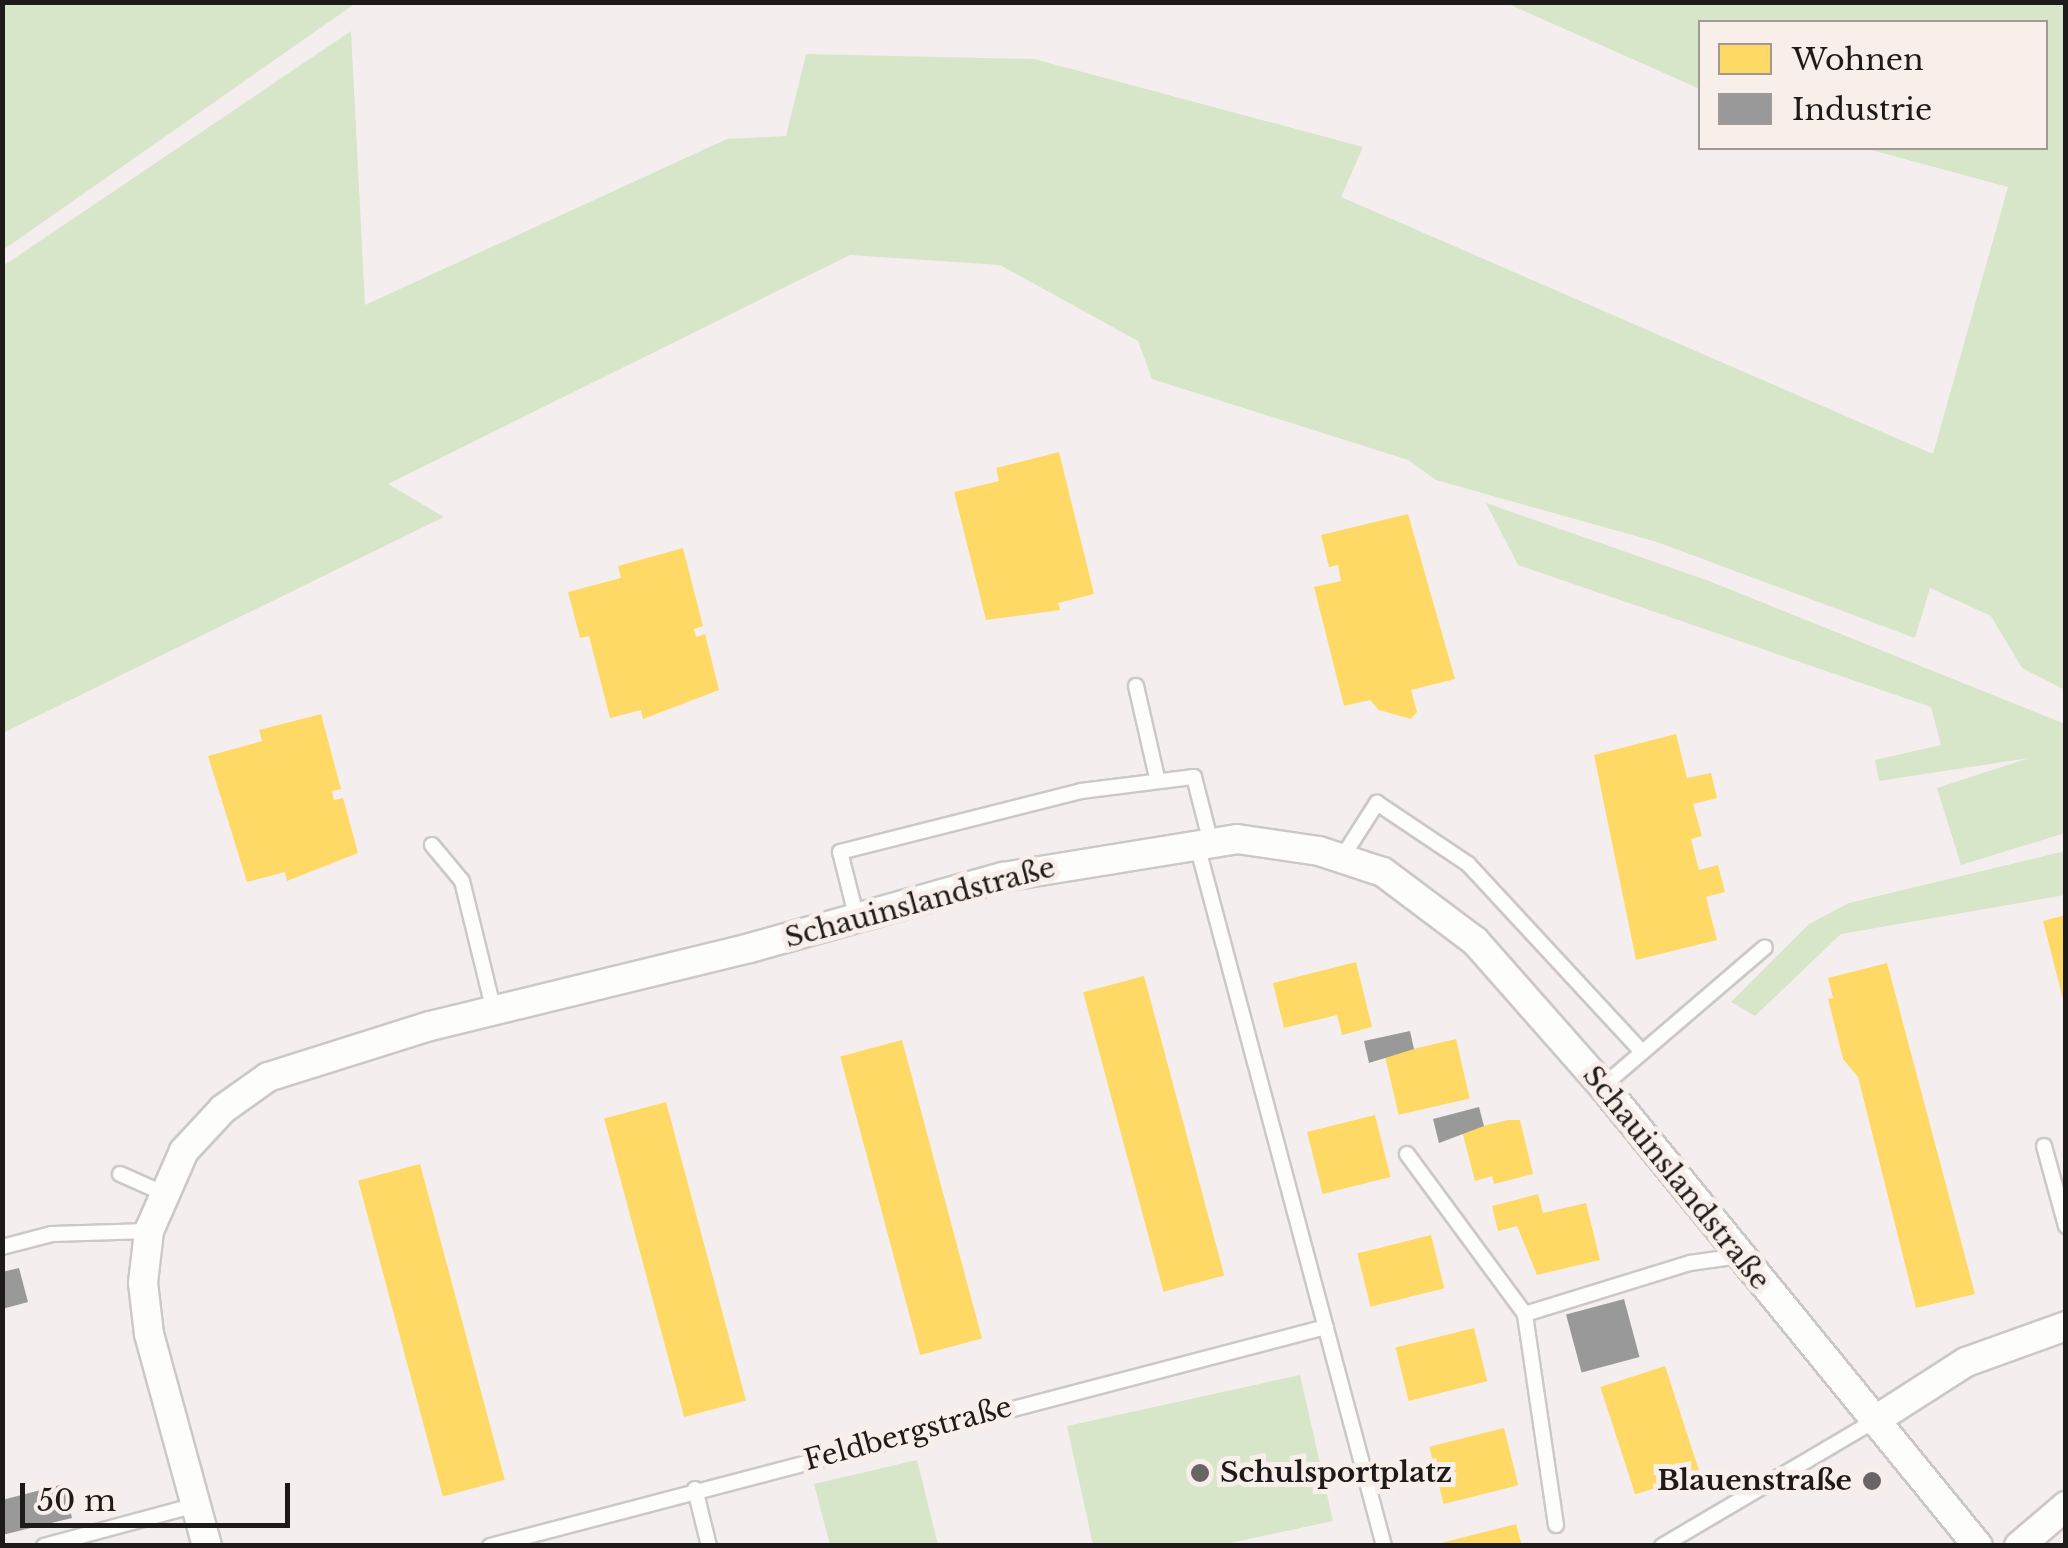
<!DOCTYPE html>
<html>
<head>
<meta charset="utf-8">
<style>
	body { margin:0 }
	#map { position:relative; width:2068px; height:1548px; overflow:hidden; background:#f4efee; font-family:"Libre Baskerville",serif }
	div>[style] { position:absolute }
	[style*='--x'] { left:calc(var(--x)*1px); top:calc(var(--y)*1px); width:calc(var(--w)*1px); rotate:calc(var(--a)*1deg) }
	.green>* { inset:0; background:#d7e5c9 }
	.homes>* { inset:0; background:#ffd966; transform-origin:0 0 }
	.industry>* { inset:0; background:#999; transform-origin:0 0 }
	.roads { filter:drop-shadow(2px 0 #ccc8c7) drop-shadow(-2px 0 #ccc8c7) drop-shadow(0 2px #ccc8c7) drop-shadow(0 -2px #ccc8c7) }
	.lane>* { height:14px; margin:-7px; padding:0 7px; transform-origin:7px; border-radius:7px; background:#fdfdfc }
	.street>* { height:28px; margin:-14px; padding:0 14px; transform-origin:14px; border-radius:14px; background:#fdfdfc }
	.dots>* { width:28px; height:28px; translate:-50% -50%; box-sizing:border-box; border:5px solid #f8eeea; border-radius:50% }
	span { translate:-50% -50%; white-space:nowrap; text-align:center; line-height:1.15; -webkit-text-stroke:10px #f8eeea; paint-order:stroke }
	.street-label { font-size:28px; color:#1e1a19 }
	.poi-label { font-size:28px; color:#1e1a19; font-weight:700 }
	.left { translate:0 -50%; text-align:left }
	.right { translate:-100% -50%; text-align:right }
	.frame { position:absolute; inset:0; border:5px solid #1e1a19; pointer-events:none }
	.legend { position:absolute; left:1698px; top:20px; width:350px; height:130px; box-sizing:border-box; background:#f8eeea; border:2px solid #a19996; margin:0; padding:12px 18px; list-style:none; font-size:30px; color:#1e1a19 }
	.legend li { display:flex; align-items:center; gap:20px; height:50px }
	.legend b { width:50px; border:2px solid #a19996 }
	.scale { position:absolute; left:20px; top:1483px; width:270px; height:45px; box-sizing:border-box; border:5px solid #1e1a19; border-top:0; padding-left:12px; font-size:30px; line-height:35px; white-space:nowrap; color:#1e1a19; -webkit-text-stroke:8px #f8eeea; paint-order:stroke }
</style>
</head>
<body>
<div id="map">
	<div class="green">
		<i style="clip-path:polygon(3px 2px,356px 2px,356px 3px,3px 250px)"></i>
		<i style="clip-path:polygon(1506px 3px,2065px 3px,2065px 690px,2022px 668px,1991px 616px,1930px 588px,1915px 638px,1657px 542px,1436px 480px,1408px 460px,1152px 379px,1138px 341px,1000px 265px,850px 255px,388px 484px,444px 517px,3px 733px,3px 266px,351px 31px,365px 305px,727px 139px,786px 136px,806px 54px,1034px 59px,1363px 147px,1341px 197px,1933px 454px,2008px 187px,1864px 148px,2046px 148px,2046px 22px,1700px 22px,1700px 89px)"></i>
		<i style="clip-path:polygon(1486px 503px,1709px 581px,2065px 724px,2065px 833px,1961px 865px,1937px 788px,2029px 758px,1879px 781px,1875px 760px,1941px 745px,1931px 707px,1518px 565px)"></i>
		<i style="clip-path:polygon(2065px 851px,2065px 895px,1841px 934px,1755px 1016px,1731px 1002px,1809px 924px,1849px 903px)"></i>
		<i style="clip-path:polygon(1300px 1375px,1333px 1521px,1221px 1545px,1093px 1545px,1067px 1426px)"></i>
		<i style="clip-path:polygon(917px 1460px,938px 1545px,830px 1545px,814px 1484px)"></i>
	</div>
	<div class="homes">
		<i style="clip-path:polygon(1059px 452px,1094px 594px,1058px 603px,1060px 610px,986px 620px,954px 492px,999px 481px,996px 468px)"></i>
		<i style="clip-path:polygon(1408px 514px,1455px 679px,1411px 690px,1417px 712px,1411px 719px,1379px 710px,1370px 700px,1344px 706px,1314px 587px,1341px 581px,1338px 565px,1329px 567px,1321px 535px)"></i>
		<i style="clip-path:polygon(683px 548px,703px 626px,694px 629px,696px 637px,705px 634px,719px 690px,643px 719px,641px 710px,610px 718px,589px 636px,580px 638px,568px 592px,621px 578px,618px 566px)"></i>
		<i style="clip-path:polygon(321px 714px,341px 789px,332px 791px,334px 800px,343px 798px,358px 853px,287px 881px,285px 872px,247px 882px,208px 756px,262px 741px,259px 730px)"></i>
		<i style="clip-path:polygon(1676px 734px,1687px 778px,1711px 773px,1717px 798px,1693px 804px,1702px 836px,1691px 839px,1699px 870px,1718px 865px,1725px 892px,1706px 897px,1717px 940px,1636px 960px,1594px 755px)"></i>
		<i style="clip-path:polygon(2066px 915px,2066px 1003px,2064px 1003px,2043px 921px)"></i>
		<i style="clip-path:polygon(1356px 962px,1372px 1027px,1342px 1035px,1337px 1015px,1284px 1028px,1273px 983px)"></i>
		<i style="clip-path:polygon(1887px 963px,1975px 1294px,1916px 1308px,1858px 1077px,1843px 1059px,1828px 999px,1833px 998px,1828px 978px)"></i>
		<i style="left:1144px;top:976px;width:310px;height:63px;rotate:75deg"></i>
		<i style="left:1456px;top:1039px;width:61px;height:73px;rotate:77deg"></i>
		<i style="left:902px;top:1040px;width:309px;height:64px;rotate:75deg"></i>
		<i style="left:666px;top:1102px;width:309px;height:64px;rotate:75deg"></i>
		<i style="left:1375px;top:1115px;width:64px;height:70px;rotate:76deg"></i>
		<i style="clip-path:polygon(1508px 1120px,1520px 1120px,1533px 1174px,1494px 1184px,1492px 1176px,1475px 1181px,1462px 1131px)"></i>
		<i style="left:420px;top:1164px;width:327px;height:64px;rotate:75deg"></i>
		<i style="clip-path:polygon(1538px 1194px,1543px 1213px,1586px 1203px,1600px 1260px,1537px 1275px,1517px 1226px,1498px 1231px,1492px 1206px)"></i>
		<i style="left:1431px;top:1235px;width:55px;height:76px;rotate:76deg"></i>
		<i style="left:1474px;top:1328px;width:55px;height:81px;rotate:76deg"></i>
		<i style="left:1665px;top:1366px;width:113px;height:68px;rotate:72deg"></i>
		<i style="left:1504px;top:1428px;width:59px;height:77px;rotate:76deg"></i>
		<i style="clip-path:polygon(1516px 1524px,1522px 1546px,1437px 1546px,1437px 1544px)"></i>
	</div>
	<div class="industry">
		<i style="clip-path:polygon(1410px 1031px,1414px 1049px,1369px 1063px,1364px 1041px)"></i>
		<i style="clip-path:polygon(1479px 1107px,1484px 1126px,1439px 1143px,1433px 1119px)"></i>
		<i style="clip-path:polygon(19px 1268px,28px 1302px,2px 1309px,2px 1272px)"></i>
		<i style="left:1624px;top:1299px;width:60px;height:60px;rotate:75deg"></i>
		<i style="clip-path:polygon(64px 1484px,72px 1518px,2px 1535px,2px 1500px)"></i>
	</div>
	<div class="roads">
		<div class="lane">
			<i style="--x:1136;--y:686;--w:94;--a:77.1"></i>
			<i style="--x:432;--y:845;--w:47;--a:50.2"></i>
			<i style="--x:462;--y:881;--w:134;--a:76.2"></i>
			<i style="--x:1197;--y:845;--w:726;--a:75.06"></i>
			<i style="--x:1341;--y:859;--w:67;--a:-57.3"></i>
			<i style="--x:1377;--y:803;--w:110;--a:33.8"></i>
			<i style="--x:1468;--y:864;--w:256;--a:47.2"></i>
			<i style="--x:857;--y:919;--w:69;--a:-104.2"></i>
			<i style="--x:840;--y:852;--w:249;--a:-14.2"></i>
			<i style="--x:1081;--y:791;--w:114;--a:-7.1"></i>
			<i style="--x:1194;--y:777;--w:68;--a:75.6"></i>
			<i style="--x:1603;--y:1086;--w:213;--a:-40.6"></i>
			<i style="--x:2044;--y:1146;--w:83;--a:74.6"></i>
			<i style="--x:1407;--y:1154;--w:199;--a:53.6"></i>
			<i style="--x:120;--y:1174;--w:47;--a:23.8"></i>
			<i style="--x:2;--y:1247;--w:52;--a:-14.6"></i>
			<i style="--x:52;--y:1234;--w:97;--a:-1.8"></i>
			<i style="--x:695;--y:1489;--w:59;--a:76.2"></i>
			<i style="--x:1556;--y:1525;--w:213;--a:-98.4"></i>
			<i style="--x:1525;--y:1314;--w:173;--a:-17.2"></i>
			<i style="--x:1690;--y:1263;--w:50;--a:-8"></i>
			<i style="--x:44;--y:1546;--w:157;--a:-15.1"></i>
			<i style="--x:490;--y:1546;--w:864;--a:-14.68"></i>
			<i style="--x:1662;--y:1546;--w:246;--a:-30.5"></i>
		</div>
		<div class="street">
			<i style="--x:1874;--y:1421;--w:109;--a:-32.7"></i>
			<i style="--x:1966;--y:1362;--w:106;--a:-19.8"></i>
			<i style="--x:207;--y:1546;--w:220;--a:-105.3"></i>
			<i style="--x:149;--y:1334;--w:51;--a:-96.7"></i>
			<i style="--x:143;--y:1283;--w:52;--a:-83.4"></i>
			<i style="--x:149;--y:1231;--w:87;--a:-66.4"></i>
			<i style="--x:184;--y:1151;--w:57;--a:-47.1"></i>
			<i style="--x:223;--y:1109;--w:55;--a:-35.4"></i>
			<i style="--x:268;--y:1077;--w:170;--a:-17.5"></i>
			<i style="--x:430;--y:1026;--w:329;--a:-13.7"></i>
			<i style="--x:750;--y:948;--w:263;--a:-15.7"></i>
			<i style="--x:1003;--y:877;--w:237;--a:-9.2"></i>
			<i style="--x:1237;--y:839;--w:83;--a:8.3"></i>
			<i style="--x:1319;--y:851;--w:67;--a:18.2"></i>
			<i style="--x:1383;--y:872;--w:115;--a:36.9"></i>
			<i style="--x:1475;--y:941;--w:193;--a:48.6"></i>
			<i style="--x:1603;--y:1086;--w:593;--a:50.81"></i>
			<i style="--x:2019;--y:1546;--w:62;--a:-40.4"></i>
		</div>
	</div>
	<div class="dots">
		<i style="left:1200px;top:1473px;background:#696564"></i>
		<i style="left:1872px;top:1481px;background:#696564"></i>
	</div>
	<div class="street-label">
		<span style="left:920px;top:903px;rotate:-15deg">Schauinslandstraße</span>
		<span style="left:1676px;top:1178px;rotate:51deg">Schauinslandstraße</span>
		<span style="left:908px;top:1434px;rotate:-15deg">Feldbergstraße</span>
	</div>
	<div class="poi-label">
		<span class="left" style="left:1220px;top:1473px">Schulsportplatz</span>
		<span class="right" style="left:1852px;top:1481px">Blauenstraße</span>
	</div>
	<div class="frame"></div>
	<ul class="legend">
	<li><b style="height:28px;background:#ffd966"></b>Wohnen</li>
	<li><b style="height:28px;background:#999"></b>Industrie</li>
	</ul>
	<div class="scale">50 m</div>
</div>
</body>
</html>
